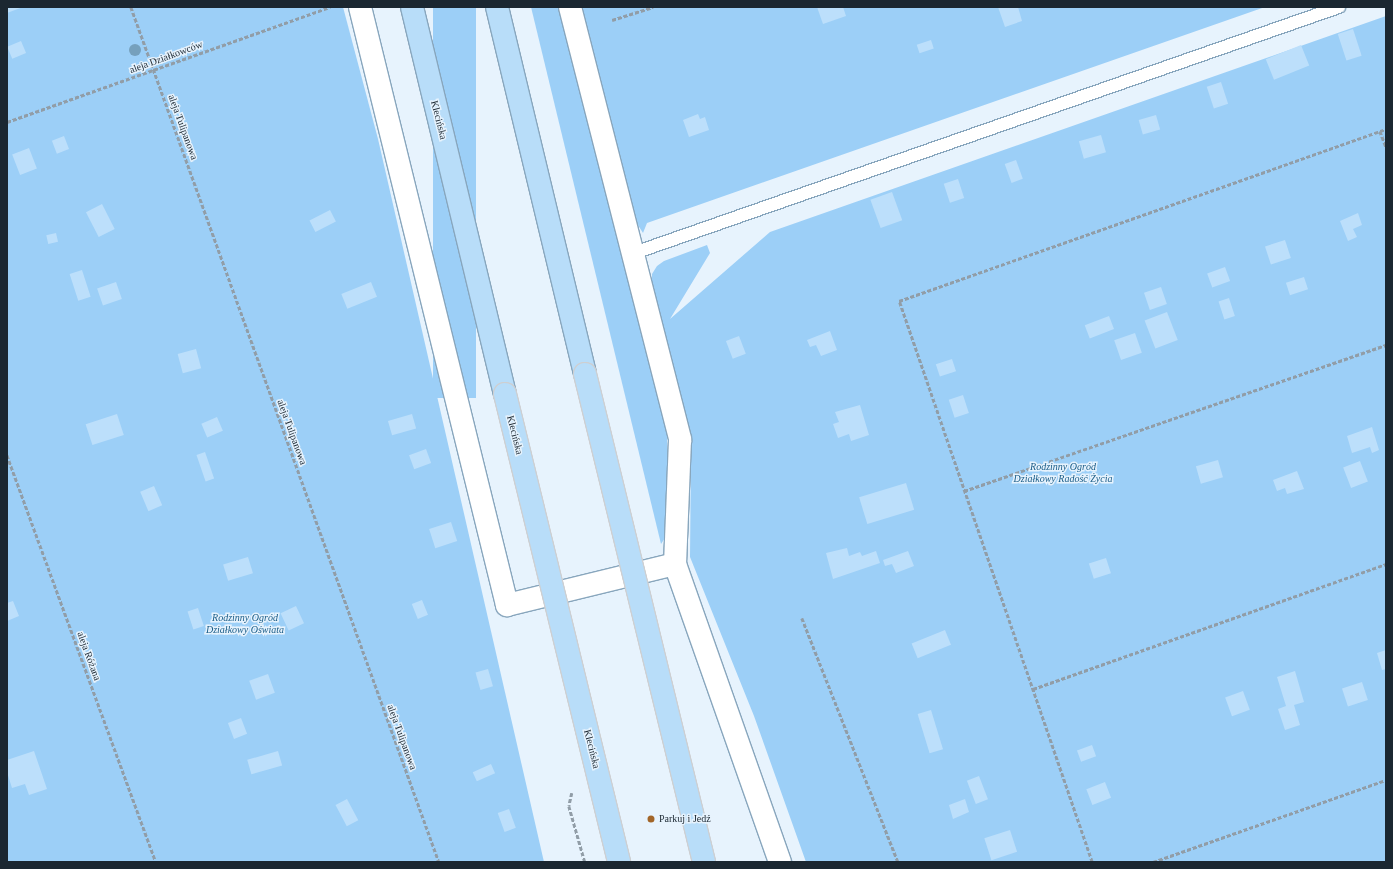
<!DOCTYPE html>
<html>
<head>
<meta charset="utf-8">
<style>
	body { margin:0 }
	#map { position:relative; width:1393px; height:869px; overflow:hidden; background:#e7f3fd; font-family:Georgia,serif }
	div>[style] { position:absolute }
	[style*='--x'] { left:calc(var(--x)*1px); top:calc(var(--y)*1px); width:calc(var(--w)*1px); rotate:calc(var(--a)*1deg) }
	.green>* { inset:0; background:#9ccff7; transform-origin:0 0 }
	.building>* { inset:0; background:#bcdffb; transform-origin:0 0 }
	.path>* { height:2.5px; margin-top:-1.25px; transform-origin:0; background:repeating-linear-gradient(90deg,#919da7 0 4px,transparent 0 6px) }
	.roads { filter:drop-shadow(1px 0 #88a6bd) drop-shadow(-1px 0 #88a6bd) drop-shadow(0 1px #88a6bd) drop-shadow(0 -1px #88a6bd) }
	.lane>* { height:12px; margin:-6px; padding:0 6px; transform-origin:6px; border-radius:6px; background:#fff }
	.street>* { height:22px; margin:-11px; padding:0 11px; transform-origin:11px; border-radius:11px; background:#fff }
	.primary>* { height:22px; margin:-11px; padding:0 11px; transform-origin:11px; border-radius:11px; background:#b8ddf9 }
	.bridges { filter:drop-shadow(1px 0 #cdcfd2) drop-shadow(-1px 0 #cdcfd2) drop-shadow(0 1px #cdcfd2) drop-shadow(0 -1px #cdcfd2) }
	.primary-bridge>* { height:22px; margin:-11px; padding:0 11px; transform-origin:11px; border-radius:11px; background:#b8ddf9 }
	.trees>* { width:12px; height:12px; margin:-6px; border-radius:50%; background:#76a0bc }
	.dots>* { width:11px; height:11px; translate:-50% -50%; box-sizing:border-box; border:2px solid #e7f3fd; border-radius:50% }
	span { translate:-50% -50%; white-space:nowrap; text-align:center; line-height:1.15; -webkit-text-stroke:3px #e7f3fd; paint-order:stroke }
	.street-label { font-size:10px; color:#1b2731 }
	.park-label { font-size:10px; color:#195c87; font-style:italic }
	.poi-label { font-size:10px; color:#1b2731 }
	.left { translate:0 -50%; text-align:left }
	.frame { position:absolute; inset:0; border:8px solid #1b2731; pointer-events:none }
</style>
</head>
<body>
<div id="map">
	<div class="green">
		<i style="clip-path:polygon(7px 7px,343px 7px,378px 139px,544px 862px,7px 862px)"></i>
		<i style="left:433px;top:7px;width:43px;height:391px"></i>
		<i style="clip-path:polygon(531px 7px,559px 7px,667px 431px,668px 506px,665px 538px,661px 544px)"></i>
		<i style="clip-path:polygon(582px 7px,1265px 7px,647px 223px,643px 233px,636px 222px)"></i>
		<i style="clip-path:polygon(1386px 16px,1386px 862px,806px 862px,754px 716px,690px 557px,691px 453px,652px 281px,652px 274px,657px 266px,664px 261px,707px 245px,710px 253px,670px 319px,770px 232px)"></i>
	</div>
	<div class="building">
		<i style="clip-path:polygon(7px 7px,23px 7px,7px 13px)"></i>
		<i style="clip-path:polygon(817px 7px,843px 7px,846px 16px,823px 24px)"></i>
		<i style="clip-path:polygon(998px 7px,1018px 7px,1022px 21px,1005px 27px)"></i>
		<i style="left:1353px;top:29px;width:28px;height:16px;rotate:72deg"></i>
		<i style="left:931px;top:40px;width:9px;height:15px;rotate:72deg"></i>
		<i style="left:21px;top:41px;width:13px;height:15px;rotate:67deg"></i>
		<i style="left:1301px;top:45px;width:22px;height:38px;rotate:68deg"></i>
		<i style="left:1221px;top:82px;width:23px;height:15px;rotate:72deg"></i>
		<i style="clip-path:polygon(698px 114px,700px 119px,705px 117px,709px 130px,689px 137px,683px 120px)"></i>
		<i style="left:1156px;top:115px;width:15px;height:18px;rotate:74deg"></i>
		<i style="left:1101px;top:135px;width:18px;height:23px;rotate:74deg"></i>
		<i style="left:64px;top:136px;width:14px;height:13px;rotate:69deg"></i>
		<i style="left:29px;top:148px;width:22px;height:18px;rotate:69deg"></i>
		<i style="left:1016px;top:160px;width:20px;height:12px;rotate:70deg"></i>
		<i style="left:958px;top:179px;width:20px;height:15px;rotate:72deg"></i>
		<i style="left:892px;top:192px;width:30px;height:23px;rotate:70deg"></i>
		<i style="left:102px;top:204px;width:28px;height:18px;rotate:63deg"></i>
		<i style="left:330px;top:210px;width:13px;height:23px;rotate:63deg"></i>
		<i style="clip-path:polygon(1358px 213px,1362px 225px,1353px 229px,1357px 237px,1348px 241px,1340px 221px)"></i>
		<i style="left:56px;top:233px;width:9px;height:10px;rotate:77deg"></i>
		<i style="left:1285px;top:240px;width:19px;height:21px;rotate:72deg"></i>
		<i style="left:1225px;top:267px;width:15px;height:19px;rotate:70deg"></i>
		<i style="left:82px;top:270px;width:28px;height:13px;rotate:72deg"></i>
		<i style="left:1304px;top:277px;width:13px;height:19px;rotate:72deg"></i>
		<i style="left:116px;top:282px;width:18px;height:20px;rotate:71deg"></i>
		<i style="left:371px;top:282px;width:16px;height:32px;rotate:68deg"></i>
		<i style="left:1161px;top:287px;width:18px;height:18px;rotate:71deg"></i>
		<i style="left:1229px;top:298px;width:19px;height:11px;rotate:72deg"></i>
		<i style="left:1167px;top:312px;width:30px;height:24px;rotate:69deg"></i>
		<i style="left:1109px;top:316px;width:14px;height:26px;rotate:69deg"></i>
		<i style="clip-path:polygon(830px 331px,837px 350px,821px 356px,816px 345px,810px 347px,807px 340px)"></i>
		<i style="left:1135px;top:333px;width:21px;height:22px;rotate:71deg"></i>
		<i style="left:739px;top:336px;width:19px;height:14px;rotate:69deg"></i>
		<i style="left:196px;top:349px;width:20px;height:19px;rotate:75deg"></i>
		<i style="left:952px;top:359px;width:13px;height:17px;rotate:72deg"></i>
		<i style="left:963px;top:395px;width:19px;height:15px;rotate:72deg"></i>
		<i style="clip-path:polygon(860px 405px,869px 435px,851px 441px,849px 434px,838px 438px,833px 424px,839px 422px,835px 412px)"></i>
		<i style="left:117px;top:414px;width:22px;height:33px;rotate:72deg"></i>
		<i style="left:412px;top:414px;width:15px;height:25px;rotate:74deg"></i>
		<i style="left:217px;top:417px;width:15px;height:17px;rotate:67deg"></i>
		<i style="clip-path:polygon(1372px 427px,1379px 450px,1372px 453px,1370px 447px,1352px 453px,1347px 436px)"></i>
		<i style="left:426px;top:449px;width:15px;height:18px;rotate:70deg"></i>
		<i style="left:205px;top:452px;width:28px;height:9px;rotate:71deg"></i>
		<i style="left:1218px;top:460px;width:18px;height:23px;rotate:74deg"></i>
		<i style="left:1360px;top:461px;width:22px;height:18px;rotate:69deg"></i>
		<i style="clip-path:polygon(1297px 471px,1304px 489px,1287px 494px,1285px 488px,1277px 491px,1273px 480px)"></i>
		<i style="left:906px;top:483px;width:28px;height:49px;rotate:73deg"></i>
		<i style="left:154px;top:486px;width:21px;height:15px;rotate:67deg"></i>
		<i style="left:451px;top:522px;width:20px;height:23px;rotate:72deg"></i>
		<i style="clip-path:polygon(847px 548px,849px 556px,860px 552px,862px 556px,876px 551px,880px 563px,833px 579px,826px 553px)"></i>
		<i style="clip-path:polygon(908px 551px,914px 566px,896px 573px,892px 564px,885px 566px,883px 560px)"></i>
		<i style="left:248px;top:557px;width:17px;height:26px;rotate:73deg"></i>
		<i style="left:1106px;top:558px;width:16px;height:18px;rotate:72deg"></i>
		<i style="left:422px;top:600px;width:16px;height:11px;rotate:68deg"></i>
		<i style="clip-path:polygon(13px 601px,19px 616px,7px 621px,7px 603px)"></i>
		<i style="left:296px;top:606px;width:19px;height:17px;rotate:65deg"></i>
		<i style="left:198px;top:608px;width:19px;height:11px;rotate:72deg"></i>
		<i style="left:945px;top:630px;width:16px;height:36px;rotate:68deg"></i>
		<i style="clip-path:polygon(1386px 650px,1386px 669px,1382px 670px,1377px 653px)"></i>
		<i style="left:488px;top:669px;width:18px;height:13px;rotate:74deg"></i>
		<i style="clip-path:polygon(1295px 671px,1304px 702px,1294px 705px,1300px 725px,1285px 730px,1278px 709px,1286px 706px,1277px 677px)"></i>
		<i style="left:268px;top:674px;width:20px;height:20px;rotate:70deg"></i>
		<i style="left:1362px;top:682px;width:19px;height:21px;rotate:72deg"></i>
		<i style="left:1243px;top:691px;width:20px;height:19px;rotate:70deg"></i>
		<i style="left:931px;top:710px;width:41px;height:14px;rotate:73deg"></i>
		<i style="left:241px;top:718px;width:17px;height:14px;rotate:69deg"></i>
		<i style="left:1092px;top:745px;width:12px;height:16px;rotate:70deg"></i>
		<i style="clip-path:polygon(34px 751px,47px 789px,29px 795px,25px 784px,12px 788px,7px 772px,7px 760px)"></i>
		<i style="left:278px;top:751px;width:15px;height:32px;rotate:74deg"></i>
		<i style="left:491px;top:764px;width:10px;height:20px;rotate:66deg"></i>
		<i style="left:979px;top:776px;width:25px;height:13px;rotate:69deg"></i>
		<i style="left:1105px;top:782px;width:17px;height:20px;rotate:69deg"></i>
		<i style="left:347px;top:799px;width:24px;height:13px;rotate:62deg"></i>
		<i style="clip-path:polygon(965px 799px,969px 812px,953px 819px,949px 805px)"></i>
		<i style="left:509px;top:809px;width:20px;height:12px;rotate:70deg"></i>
		<i style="left:1010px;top:830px;width:23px;height:27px;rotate:72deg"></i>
	</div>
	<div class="path">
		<i style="--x:131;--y:7;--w:909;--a:70.19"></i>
		<i style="--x:612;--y:20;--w:43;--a:-17.6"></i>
		<i style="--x:7;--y:122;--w:343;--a:-19.6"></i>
		<i style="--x:1380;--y:131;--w:17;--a:69"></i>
		<i style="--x:7;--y:455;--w:433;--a:69.9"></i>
		<i style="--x:964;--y:491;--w:447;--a:-19.1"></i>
		<i style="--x:802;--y:618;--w:262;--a:68.5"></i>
		<i style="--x:1033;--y:689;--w:374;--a:-19.5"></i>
		<i style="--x:572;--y:793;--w:13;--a:103"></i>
		<i style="--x:569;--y:806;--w:58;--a:74.1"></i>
		<i style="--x:1092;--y:862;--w:593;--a:-108.98"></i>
		<i style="--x:899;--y:301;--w:516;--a:-19.45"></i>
		<i style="--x:1153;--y:862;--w:247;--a:-19.4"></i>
	</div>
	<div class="roads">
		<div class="lane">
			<i style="--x:634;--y:253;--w:747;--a:-19.24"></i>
		</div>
		<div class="street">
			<i style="--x:360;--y:7;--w:616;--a:76.19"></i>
			<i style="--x:507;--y:605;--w:173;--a:-13.7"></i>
			<i style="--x:570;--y:7;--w:447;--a:75.7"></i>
			<i style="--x:680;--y:440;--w:124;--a:92.3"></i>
			<i style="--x:675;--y:564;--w:316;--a:70.6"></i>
		</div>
		<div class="primary">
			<i style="--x:412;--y:7;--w:398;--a:76.5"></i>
			<i style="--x:497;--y:7;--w:377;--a:76.5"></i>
		</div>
	</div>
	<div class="bridges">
		<div class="primary-bridge">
			<i style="--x:585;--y:374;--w:502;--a:76.3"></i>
			<i style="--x:505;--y:394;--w:482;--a:76.3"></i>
		</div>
	</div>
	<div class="trees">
		<i style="left:135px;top:50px"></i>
	</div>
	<div class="dots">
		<i style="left:651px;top:819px;background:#a26528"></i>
	</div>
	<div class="street-label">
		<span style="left:166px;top:57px;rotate:-20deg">aleja Działkowców</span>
		<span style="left:439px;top:120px;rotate:76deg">Klecińska</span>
		<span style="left:183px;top:127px;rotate:70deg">aleja Tulipanowa</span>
		<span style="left:292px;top:432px;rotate:70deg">aleja Tulipanowa</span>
		<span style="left:515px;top:435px;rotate:76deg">Klecińska</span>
		<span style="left:89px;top:656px;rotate:70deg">aleja Różana</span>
		<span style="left:402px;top:737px;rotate:70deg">aleja Tulipanowa</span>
		<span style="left:592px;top:749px;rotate:76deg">Klecińska</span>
	</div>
	<div class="park-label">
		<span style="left:1063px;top:472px">Rodzinny Ogród<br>Działkowy Radość Życia</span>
		<span style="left:245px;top:623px">Rodzinny Ogród<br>Działkowy Oświata</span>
	</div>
	<div class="poi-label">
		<span class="left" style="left:659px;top:819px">Parkuj i Jedź</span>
	</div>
	<div class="frame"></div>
</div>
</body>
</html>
